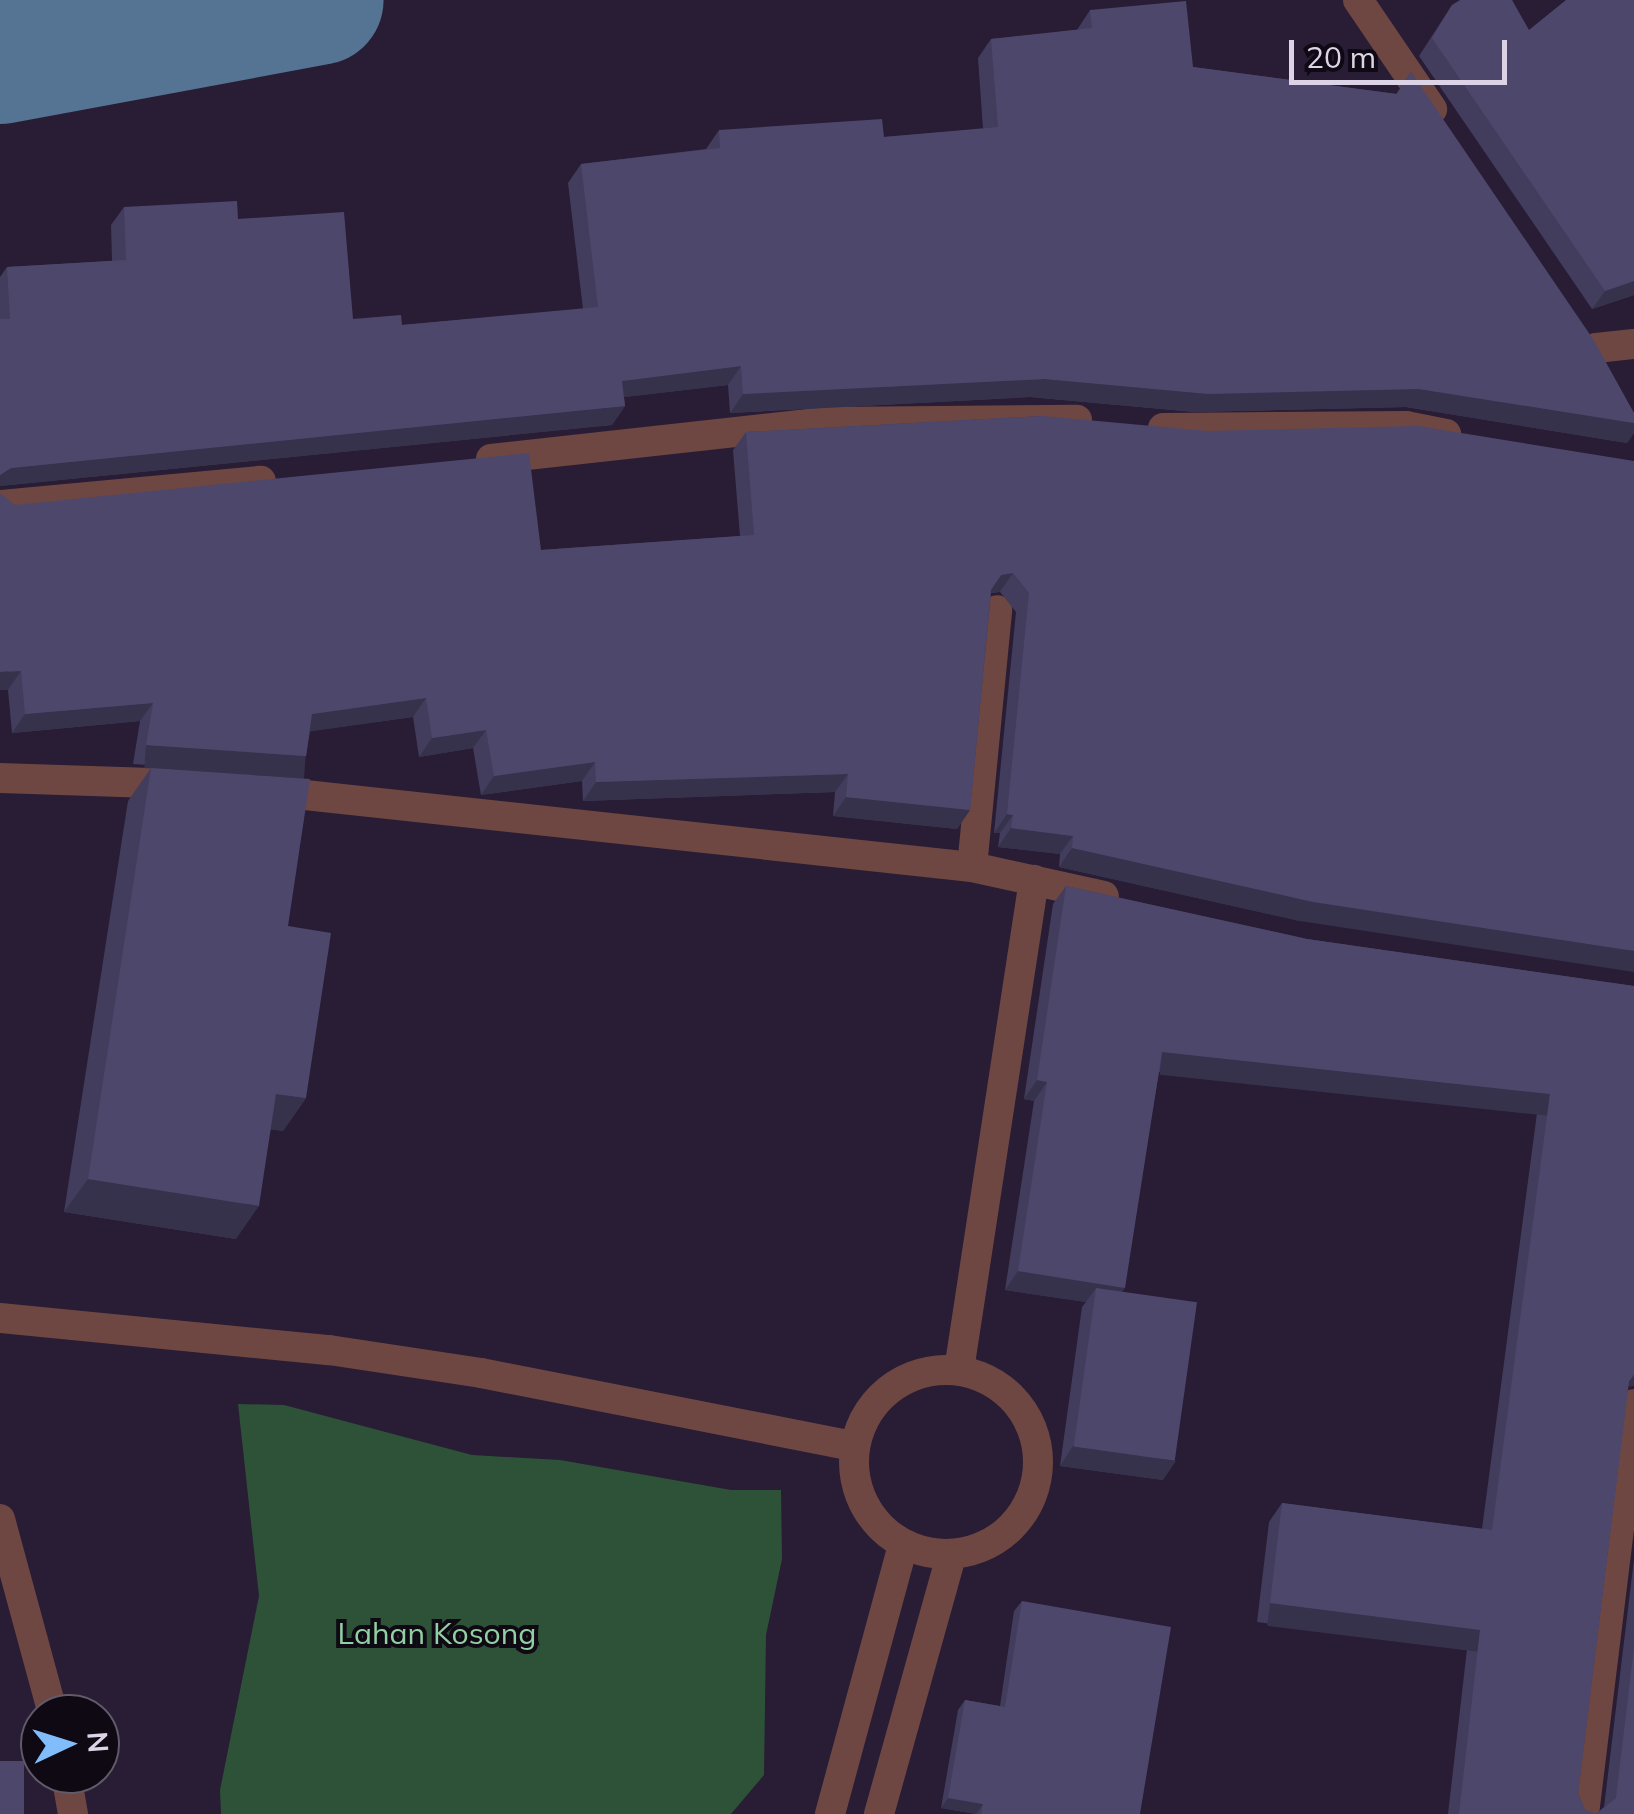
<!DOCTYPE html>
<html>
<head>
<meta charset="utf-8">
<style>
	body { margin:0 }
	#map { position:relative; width:1634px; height:1814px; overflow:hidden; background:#291c35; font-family:Mulish,sans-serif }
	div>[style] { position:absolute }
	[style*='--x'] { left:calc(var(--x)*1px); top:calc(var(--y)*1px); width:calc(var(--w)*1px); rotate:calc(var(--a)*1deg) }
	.forest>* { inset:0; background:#2d5238 }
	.river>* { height:130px; margin:-65px; padding:0 65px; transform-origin:65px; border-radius:65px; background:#557392 }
	.minor>* { height:30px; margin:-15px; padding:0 15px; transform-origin:15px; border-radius:15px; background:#6e4742 }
	.minor>.ring { margin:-15px; padding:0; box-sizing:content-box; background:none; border:30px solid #6e4742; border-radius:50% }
	.wall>* { inset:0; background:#423d5d }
	.shaded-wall>* { inset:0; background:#36324c; transform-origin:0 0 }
	.building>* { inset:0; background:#4d476c; transform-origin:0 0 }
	span { translate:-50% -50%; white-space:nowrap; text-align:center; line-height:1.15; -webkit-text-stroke:8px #0f0914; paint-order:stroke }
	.park-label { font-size:30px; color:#91d0a3 }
	.north { position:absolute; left:20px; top:1694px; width:100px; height:100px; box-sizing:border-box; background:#0f0914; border:2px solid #615a68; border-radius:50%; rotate:86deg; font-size:28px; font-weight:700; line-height:40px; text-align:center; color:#dcd4e6 }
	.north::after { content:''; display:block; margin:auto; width:35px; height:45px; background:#80bdfa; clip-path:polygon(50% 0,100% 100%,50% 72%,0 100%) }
	.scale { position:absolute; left:1289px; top:40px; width:218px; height:45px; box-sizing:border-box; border:5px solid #dcd4e6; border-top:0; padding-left:12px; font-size:30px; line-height:35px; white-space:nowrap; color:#dcd4e6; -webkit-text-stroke:8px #0f0914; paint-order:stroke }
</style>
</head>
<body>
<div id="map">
	<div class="forest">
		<i style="clip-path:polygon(238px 1404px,284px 1405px,472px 1455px,560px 1460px,731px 1490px,781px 1490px,782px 1559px,766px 1635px,764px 1775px,731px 1814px,221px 1814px,220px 1790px,259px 1596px)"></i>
	</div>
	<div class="river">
		<i style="--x:0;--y:59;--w:324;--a:-10.5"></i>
	</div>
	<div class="minor">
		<i style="--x:1358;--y:0;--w:132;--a:55.8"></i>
		<i style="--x:1596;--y:348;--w:38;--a:-6"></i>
		<i style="--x:1163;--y:428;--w:243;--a:-0.5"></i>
		<i style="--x:1406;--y:426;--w:41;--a:11.3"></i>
		<i style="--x:491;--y:459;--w:338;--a:-6.3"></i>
		<i style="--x:827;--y:422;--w:250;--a:-0.5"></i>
		<i style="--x:0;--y:505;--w:262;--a:-5.3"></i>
		<i style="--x:0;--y:778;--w:182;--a:1.9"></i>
		<i style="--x:268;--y:791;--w:708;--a:6.16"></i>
		<i style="--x:972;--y:867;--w:135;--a:12.4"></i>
		<i style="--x:972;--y:867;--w:258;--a:-84.4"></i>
		<i style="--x:0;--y:1318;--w:331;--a:5.6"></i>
		<i style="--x:329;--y:1350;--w:154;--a:8.6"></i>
		<i style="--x:481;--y:1373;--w:380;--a:11.1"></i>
		<i class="ring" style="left:854px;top:1370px;width:154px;height:154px"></i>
		<i style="--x:959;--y:1370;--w:496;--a:-81.3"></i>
		<i style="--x:0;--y:1519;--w:202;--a:74.8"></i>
		<i style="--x:66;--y:1774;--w:41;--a:80.1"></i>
		<i style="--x:830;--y:1814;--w:278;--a:-74.8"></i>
		<i style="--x:879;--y:1814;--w:268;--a:-74.4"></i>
		<i style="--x:1584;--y:1814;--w:413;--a:-83"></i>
	</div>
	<div class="wall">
		<i style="clip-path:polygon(1634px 0,1634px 295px,1592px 309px,1419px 56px,1452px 5px,1529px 30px)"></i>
		<i style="clip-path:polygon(1090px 10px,1193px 67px,1396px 94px,1411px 72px,1634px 413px,1634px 433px,1627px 443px,1406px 407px,1195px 412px,1030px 397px,730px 413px,728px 385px,624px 397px,625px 406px,612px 425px,0 486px,0 277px,7px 267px,112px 261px,111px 225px,124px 207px,238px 219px,353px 319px,402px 325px,583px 309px,568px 183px,581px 164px,706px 149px,719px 130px,884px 137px,983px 129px,978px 58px,991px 39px,1077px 30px)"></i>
		<i style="clip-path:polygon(1043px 416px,1300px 921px,1059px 867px,1060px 854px,998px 847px,1000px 833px,994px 833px,1016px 612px,1000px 592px,991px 593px,970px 810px,957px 829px,833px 816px,835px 792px,583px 801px,582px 781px,481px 795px,473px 748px,419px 757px,413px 717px,310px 731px,306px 756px,293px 775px,133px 764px,140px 721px,12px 733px,8px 690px,15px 505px,541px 550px,740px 536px,733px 450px,746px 432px)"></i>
		<i style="clip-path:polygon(151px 768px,288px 926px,306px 1098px,283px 1131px,271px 1129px,236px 1239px,64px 1212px,128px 801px)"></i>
		<i style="clip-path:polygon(1066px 886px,1307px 939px,1634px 986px,1628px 1387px,1578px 1793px,1585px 1810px,1596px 1814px,1604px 1807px,1634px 1559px,1634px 1814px,1448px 1814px,1467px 1649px,1257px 1622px,1269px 1522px,1282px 1503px,1482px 1529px,1537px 1113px,1159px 1072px,1122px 1292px,1163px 1480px,1060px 1466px,1082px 1307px,1086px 1302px,1005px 1290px,1034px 1101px,1024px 1099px,1053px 904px)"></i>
		<i style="clip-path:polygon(1022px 1601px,1140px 1814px,976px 1814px,941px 1808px,958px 1710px,965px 1700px,1000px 1706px,1014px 1611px)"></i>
	</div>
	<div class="shaded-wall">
		<i style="clip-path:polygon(1634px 281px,1634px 295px,1592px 309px,1605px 291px)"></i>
		<i style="clip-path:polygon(741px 366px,728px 385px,608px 399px,622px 381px)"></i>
		<i style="clip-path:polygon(1044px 379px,1419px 389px,1634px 423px,1634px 433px,1627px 443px,1406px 407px,1195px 412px,1030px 397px,730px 413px,743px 394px)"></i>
		<i style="clip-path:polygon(625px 406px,612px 425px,0 486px,0 475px,11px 468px)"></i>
		<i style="clip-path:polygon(1013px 573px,1000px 592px,988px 593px,1001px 575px)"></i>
		<i style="clip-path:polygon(21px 671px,8px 690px,0 690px,0 672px)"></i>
		<i style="clip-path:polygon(426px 698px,413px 717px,299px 733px,312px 714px)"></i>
		<i style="clip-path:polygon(153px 703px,140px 721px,12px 733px,25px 714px)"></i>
		<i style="clip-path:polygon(486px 730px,473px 748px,419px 757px,432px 738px)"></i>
		<i style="left:146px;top:745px;width:160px;height:23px;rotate:4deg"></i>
		<i style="clip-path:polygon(595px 762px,582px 781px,481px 795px,494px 776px)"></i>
		<i style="clip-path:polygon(848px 774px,835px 792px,583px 801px,596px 782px)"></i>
		<i style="clip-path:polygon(846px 797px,970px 810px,957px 829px,833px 816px)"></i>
		<i style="clip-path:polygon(1007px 814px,1013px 815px,1000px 833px,994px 833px)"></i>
		<i style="clip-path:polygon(1011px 828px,1073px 836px,1060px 854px,998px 847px)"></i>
		<i style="clip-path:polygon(1072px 848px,1634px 951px,1634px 972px,1300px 921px,1059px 867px)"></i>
		<i style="left:1162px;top:1052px;width:390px;height:23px;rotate:6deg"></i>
		<i style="clip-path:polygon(1037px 1080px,1047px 1082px,1034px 1101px,1024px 1099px)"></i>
		<i style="clip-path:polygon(276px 1094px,306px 1098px,283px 1131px,253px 1127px)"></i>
		<i style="clip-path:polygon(88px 1179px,259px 1206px,236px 1239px,64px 1212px)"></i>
		<i style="clip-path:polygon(1018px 1271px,1125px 1288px,1112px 1306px,1096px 1288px,1086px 1302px,1005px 1290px)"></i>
		<i style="clip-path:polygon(1634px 1375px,1634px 1386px,1626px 1387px)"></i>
		<i style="clip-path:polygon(1073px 1446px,1176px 1461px,1163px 1480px,1060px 1466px)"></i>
		<i style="left:1270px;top:1603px;width:212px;height:23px;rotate:7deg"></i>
		<i style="clip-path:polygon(948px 1798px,983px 1804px,976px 1814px,941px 1808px)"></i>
	</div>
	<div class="building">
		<i style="clip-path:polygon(1460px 0,1512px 0,1529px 30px,1566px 0,1634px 0,1634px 281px,1605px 291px,1432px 38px,1452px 5px)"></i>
		<i style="clip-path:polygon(1186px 1px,1193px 67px,1397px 94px,1411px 72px,1593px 339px,1634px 413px,1634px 423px,1419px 389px,1208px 394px,1044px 379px,743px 394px,741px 366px,622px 381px,625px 406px,11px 468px,0 475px,0 319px,10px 319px,7px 267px,126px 260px,124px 207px,237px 201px,238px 219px,344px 212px,353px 319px,401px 315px,402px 325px,598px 307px,581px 164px,720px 148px,719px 130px,882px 119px,884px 137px,998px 127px,991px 39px,1092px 28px,1090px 10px)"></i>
		<i style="clip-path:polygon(1043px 416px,1207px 431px,1418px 426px,1634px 461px,1634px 951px,1313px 902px,1072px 848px,1073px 836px,1011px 828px,1013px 815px,1007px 814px,1029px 593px,1013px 573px,1001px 575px,991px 590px,970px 810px,846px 797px,848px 774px,596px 782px,595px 762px,494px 776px,486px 730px,432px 738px,426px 698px,312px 714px,306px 756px,146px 745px,153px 703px,25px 714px,21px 671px,0 672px,0 493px,15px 505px,529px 453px,541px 550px,754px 535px,746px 432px)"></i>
		<i style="clip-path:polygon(151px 768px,310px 779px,288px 926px,331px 933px,306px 1098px,276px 1094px,259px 1206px,88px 1179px)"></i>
		<i style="clip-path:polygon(1066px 886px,1307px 939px,1634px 986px,1634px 1375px,1629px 1382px,1578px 1793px,1585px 1810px,1596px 1814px,1616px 1798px,1634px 1647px,1634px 1814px,1459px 1814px,1480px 1630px,1270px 1603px,1282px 1503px,1492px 1530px,1550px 1094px,1162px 1052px,1125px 1288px,1018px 1271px,1047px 1082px,1037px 1080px)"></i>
		<i style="left:1096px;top:1288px;width:102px;height:160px;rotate:8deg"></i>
		<i style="clip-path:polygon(1022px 1601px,1171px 1627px,1140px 1814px,981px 1814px,983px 1804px,948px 1798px,965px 1700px,1005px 1707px)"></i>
		<i style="left:0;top:1761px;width:24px;height:53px"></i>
	</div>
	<div class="park-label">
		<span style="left:437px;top:1633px">Lahan Kosong</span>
	</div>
	<div class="north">N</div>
	<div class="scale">20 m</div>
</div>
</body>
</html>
